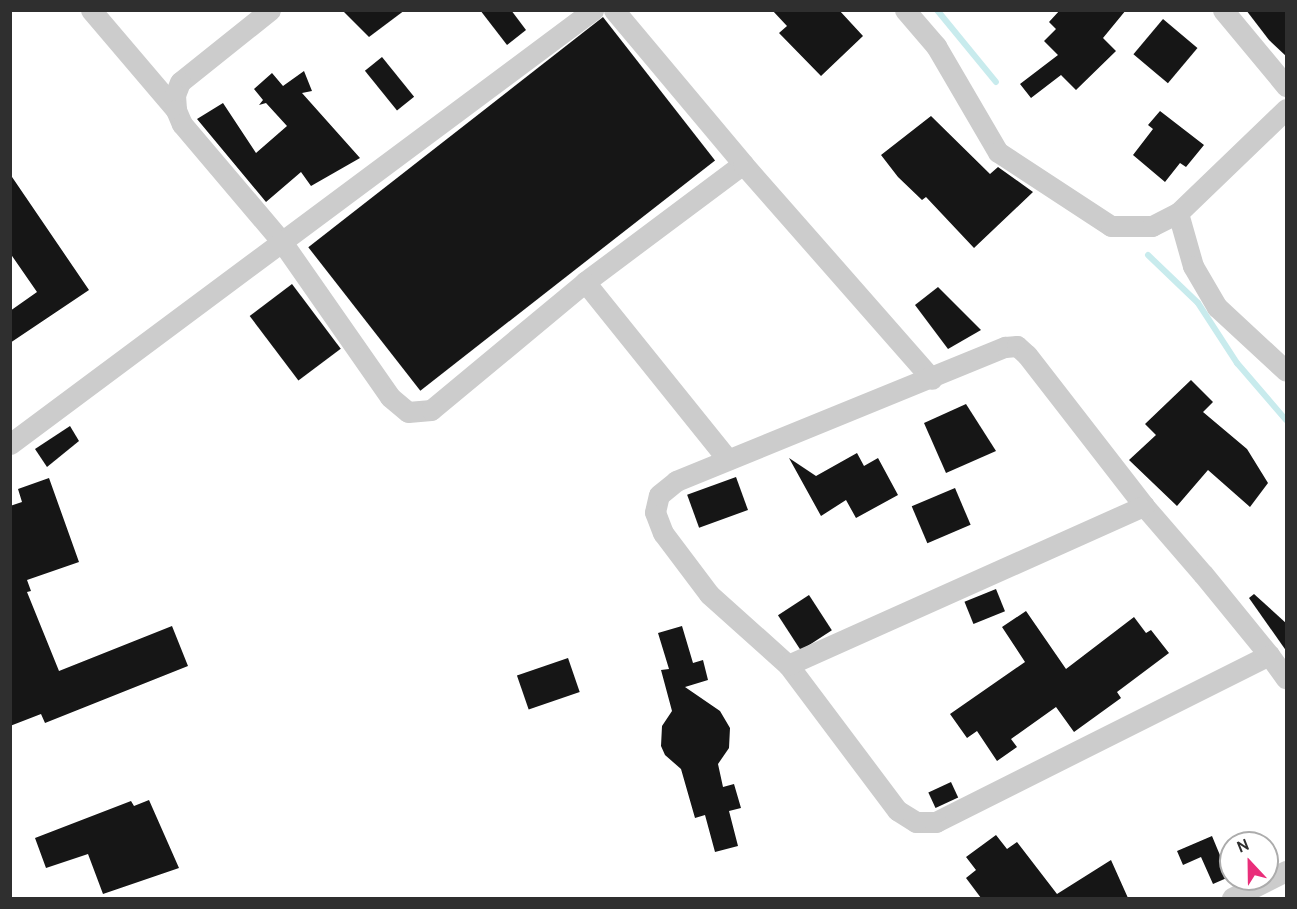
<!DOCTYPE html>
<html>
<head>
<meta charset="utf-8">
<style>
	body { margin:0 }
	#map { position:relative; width:1297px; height:909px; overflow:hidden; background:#fff; font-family:Cabin,sans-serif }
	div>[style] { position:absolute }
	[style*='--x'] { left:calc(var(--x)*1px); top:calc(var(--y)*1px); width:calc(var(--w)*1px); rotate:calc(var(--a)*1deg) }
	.stream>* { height:6px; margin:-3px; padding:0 3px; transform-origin:3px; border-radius:3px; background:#c8ebed }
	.building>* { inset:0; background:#161616; transform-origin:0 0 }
	.minor>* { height:21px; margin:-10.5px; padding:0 10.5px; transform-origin:10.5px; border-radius:10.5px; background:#ccc }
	span { translate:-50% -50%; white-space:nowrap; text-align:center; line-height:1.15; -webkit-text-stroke:6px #fff; paint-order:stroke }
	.frame { position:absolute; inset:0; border:12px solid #2f2f2f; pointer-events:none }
	.north { position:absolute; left:1219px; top:831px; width:60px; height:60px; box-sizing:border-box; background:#fff; border:2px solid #acacac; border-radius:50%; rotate:338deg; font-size:16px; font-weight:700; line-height:24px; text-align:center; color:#2f2f2f }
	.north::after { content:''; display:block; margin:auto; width:21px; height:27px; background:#e92e7a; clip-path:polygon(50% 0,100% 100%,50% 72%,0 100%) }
</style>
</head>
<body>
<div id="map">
	<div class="stream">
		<i style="--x:937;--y:10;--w:93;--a:50.7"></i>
		<i style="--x:1148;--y:255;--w:69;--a:43.8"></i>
		<i style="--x:1198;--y:303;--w:72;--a:57"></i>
		<i style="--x:1237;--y:363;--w:75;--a:49.3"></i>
	</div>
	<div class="building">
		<i style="clip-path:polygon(342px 10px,405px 10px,369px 37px)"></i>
		<i style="clip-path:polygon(480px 10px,511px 10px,526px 30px,507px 45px)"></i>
		<i style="clip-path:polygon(772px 10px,839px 10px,863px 36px,821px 76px,779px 33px,787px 26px)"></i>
		<i style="clip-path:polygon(1060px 10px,1126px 10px,1103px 38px,1116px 51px,1076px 90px,1061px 75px,1031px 98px,1020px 84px,1058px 55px,1044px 41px,1056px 29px,1049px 22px)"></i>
		<i style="clip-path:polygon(1246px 10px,1287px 10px,1287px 57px,1269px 40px)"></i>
		<i style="left:603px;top:17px;width:182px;height:374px;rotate:52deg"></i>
		<i style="left:1163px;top:19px;width:45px;height:46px;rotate:40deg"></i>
		<i style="left:382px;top:57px;width:51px;height:22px;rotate:51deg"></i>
		<i style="clip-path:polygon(304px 71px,312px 91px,302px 93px,360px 158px,311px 186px,301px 172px,266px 202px,197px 119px,223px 103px,256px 153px,287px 126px,266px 103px,259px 105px,263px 100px,254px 89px,272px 73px,283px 86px)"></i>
		<i style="clip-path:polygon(1160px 111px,1204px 145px,1186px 167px,1180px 163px,1165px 182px,1133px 155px,1153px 129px,1148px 125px)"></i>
		<i style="clip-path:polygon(931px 116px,990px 174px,998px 167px,1033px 192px,974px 248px,926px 197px,922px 200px,898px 177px,881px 155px)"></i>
		<i style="clip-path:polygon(10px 174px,89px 290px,10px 343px,10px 311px,37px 292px,10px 253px)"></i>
		<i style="left:292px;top:284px;width:81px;height:53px;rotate:53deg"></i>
		<i style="clip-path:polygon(938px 287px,981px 330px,948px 349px,915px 305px)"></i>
		<i style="clip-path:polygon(1191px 380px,1213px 402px,1203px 412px,1247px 449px,1268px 483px,1250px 507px,1208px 470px,1177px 506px,1129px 460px,1156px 435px,1145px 424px)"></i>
		<i style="clip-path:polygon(966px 404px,996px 451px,946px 473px,924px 423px)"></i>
		<i style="clip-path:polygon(70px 426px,79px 441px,47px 467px,35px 449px)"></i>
		<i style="clip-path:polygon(857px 453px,864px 466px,878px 458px,898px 495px,856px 518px,846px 500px,821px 516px,789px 458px,816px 476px)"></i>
		<i style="left:736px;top:477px;width:35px;height:52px;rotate:70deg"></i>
		<i style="clip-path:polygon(49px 478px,79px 562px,27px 580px,31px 591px,27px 592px,59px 671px,172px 626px,188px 666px,45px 723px,41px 714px,10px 726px,10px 506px,22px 502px,18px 489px)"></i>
		<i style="left:955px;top:488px;width:40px;height:47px;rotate:67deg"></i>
		<i style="left:996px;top:589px;width:24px;height:34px;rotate:68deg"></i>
		<i style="clip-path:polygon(1254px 594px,1287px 624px,1287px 652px,1249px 598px)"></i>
		<i style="left:809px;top:595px;width:42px;height:37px;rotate:57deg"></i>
		<i style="clip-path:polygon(1026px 611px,1066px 669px,1134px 617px,1146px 633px,1151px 630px,1169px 653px,1117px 692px,1121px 698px,1074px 732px,1056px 707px,1011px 739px,1017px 747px,997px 761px,977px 731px,967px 738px,950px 714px,1025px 662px,1002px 627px)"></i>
		<i style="clip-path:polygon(682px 626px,693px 663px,703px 660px,708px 680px,685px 687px,720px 711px,730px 728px,729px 748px,718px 764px,723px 787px,734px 784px,741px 808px,729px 811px,738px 846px,715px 852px,705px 815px,695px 818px,681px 769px,665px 755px,661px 746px,662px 726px,672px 711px,661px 670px,669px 669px,658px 633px)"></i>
		<i style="left:568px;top:658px;width:36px;height:54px;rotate:71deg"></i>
		<i style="left:951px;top:782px;width:17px;height:25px;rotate:65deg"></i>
		<i style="clip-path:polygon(149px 800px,179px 868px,103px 894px,88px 854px,46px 868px,35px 838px,131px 801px,134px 806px)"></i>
		<i style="clip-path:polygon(996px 835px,1007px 849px,1017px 842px,1057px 894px,1111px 860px,1128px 898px,981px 898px,966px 878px,976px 870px,966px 857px)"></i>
		<i style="clip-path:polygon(1212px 836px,1229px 877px,1213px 884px,1201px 857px,1183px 865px,1177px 851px)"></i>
	</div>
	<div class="minor">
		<i style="--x:91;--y:10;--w:131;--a:49.6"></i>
		<i style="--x:270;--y:10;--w:115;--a:141.3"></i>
		<i style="--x:180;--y:82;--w:14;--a:111"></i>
		<i style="--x:175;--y:95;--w:15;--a:86"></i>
		<i style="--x:176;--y:110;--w:15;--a:67"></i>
		<i style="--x:182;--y:124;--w:155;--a:49.7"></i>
		<i style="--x:282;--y:242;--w:189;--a:55.1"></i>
		<i style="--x:390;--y:397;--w:23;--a:40"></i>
		<i style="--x:408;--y:412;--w:23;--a:-5"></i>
		<i style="--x:431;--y:410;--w:200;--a:-39.7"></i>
		<i style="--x:585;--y:282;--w:197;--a:-36.8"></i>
		<i style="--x:614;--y:10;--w:201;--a:50"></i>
		<i style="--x:743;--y:164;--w:286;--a:48.7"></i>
		<i style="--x:905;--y:10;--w:48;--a:49.3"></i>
		<i style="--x:936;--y:46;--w:123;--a:59.7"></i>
		<i style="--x:998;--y:152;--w:135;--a:33.2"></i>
		<i style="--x:1111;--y:226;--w:41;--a:0"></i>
		<i style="--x:1152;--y:226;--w:29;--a:-27"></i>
		<i style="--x:1178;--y:213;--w:150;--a:-43.9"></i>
		<i style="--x:1223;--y:10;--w:99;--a:50.3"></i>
		<i style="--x:1178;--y:213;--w:55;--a:74.2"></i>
		<i style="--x:1193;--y:266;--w:48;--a:59.7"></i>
		<i style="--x:1217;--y:307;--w:94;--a:42.8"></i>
		<i style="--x:585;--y:282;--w:228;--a:51.2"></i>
		<i style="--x:10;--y:444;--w:727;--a:-36.66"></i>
		<i style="--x:1269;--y:655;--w:373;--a:153.4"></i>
		<i style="--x:936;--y:822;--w:20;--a:180"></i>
		<i style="--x:916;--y:822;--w:22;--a:-148"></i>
		<i style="--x:897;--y:810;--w:181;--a:-126.9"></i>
		<i style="--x:788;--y:665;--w:106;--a:-138.1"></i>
		<i style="--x:709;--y:594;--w:76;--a:-127"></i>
		<i style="--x:663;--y:533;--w:22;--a:-111"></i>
		<i style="--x:655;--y:512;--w:17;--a:-77"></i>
		<i style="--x:659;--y:495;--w:22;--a:-39"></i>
		<i style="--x:676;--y:481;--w:355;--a:-22.2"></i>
		<i style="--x:1005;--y:347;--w:12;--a:-5"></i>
		<i style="--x:1017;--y:346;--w:13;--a:42"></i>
		<i style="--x:1027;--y:355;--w:191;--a:52.2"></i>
		<i style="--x:1144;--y:506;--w:90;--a:49.1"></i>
		<i style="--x:1203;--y:574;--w:104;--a:50.8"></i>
		<i style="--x:1269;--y:655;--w:29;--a:54"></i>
		<i style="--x:788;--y:665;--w:390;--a:-24.1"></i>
		<i style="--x:1232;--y:898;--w:60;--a:-26.6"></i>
	</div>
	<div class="frame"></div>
	<div class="north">N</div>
</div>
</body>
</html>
